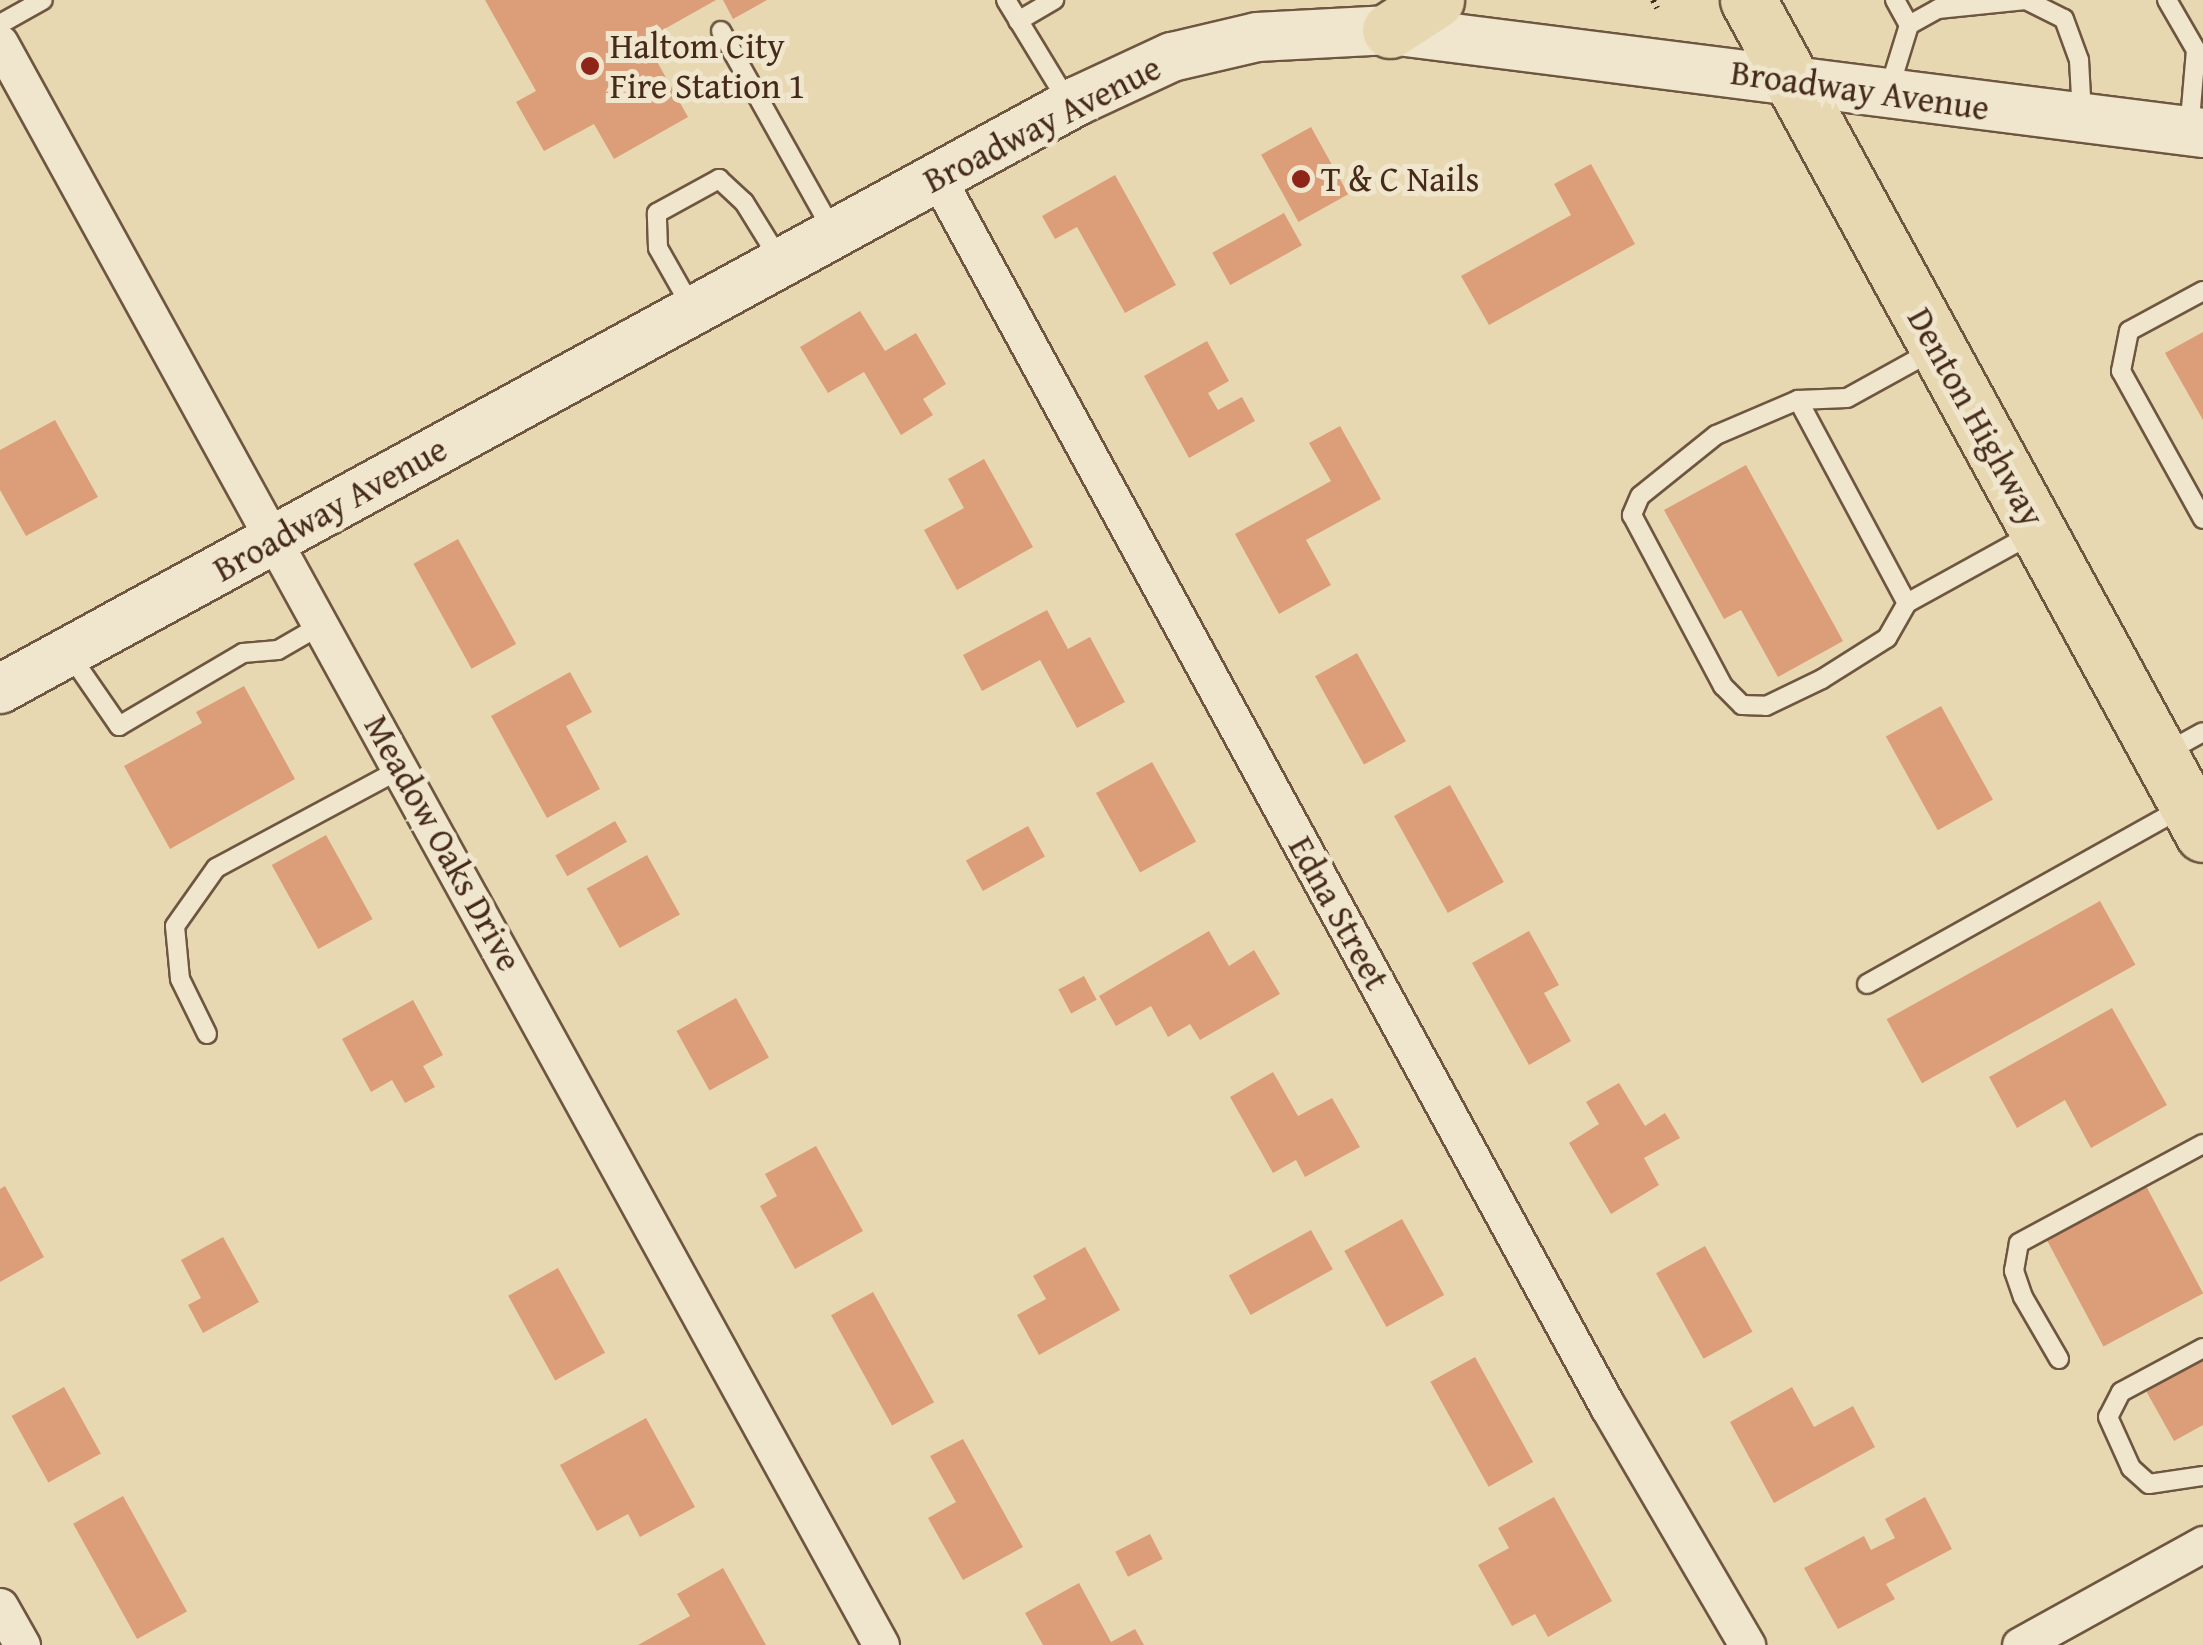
<!DOCTYPE html>
<html>
<head>
<meta charset="utf-8">
<style>
	body { margin:0 }
	#map { position:relative; width:2203px; height:1645px; overflow:hidden; background:#e8d8b2; font-family:"Gentium Book Plus",serif }
	div>[style] { position:absolute }
	[style*='--x'] { left:calc(var(--x)*1px); top:calc(var(--y)*1px); width:calc(var(--w)*1px); rotate:calc(var(--a)*1deg) }
	.building>* { inset:0; background:#dc9e78; transform-origin:0 0 }
	.path>* { height:6px; margin-top:-3px; transform-origin:0; background:repeating-linear-gradient(90deg,#462b1a 0 2.5px,transparent 0 7.5px) }
	.roads { filter:drop-shadow(2px 0 #6e5640) drop-shadow(-2px 0 #6e5640) drop-shadow(0 2px #6e5640) drop-shadow(0 -2px #6e5640) }
	.lane>* { height:18px; margin:-9px; padding:0 9px; transform-origin:9px; border-radius:9px; background:#f0e6cd }
	.street>* { height:35px; margin:-17.5px; padding:0 17.5px; transform-origin:17.5px; border-radius:17.5px; background:#f0e6cd }
	.secondary>* { height:48px; margin:-24px; padding:0 24px; transform-origin:24px; border-radius:24px; background:#f0e6cd }
	.primary>* { height:55px; margin:-27.5px; padding:0 27.5px; transform-origin:27.5px; border-radius:27.5px; background:#e8d8b2 }
	.dots>* { width:28px; height:28px; translate:-50% -50%; box-sizing:border-box; border:5px solid #f0e6cd; border-radius:50% }
	span { translate:-50% -50%; white-space:nowrap; text-align:center; line-height:1.15; -webkit-text-stroke:10px #f0e6cd; paint-order:stroke }
	.poi-label { font-size:35px; color:#462b1a }
	.left { translate:0 -50%; text-align:left }
	.street-label { font-size:35px; color:#462b1a }
</style>
</head>
<body>
<div id="map">
	<div class="building">
		<i style="clip-path:polygon(485px 0,716px 0,645px 40px,688px 117px,614px 159px,594px 124px,544px 151px,516px 102px,536px 91px)"></i>
		<i style="clip-path:polygon(723px 0,767px 0,733px 19px)"></i>
		<i style="left:1311px;top:127px;width:77px;height:57px;rotate:61deg"></i>
		<i style="clip-path:polygon(1591px 164px,1635px 244px,1489px 325px,1461px 276px,1571px 215px,1554px 184px)"></i>
		<i style="clip-path:polygon(1115px 175px,1176px 285px,1125px 313px,1077px 227px,1055px 239px,1042px 216px)"></i>
		<i style="left:1284px;top:213px;width:37px;height:82px;rotate:61deg"></i>
		<i style="clip-path:polygon(860px 311px,885px 351px,916px 333px,946px 384px,923px 399px,933px 415px,901px 435px,864px 372px,828px 393px,800px 347px)"></i>
		<i style="clip-path:polygon(2203px 332px,2203px 420px,2165px 353px)"></i>
		<i style="clip-path:polygon(1207px 341px,1229px 381px,1208px 393px,1218px 410px,1242px 397px,1255px 421px,1189px 458px,1144px 376px)"></i>
		<i style="clip-path:polygon(55px 420px,98px 497px,26px 536px,0 490px,0 450px)"></i>
		<i style="clip-path:polygon(1340px 426px,1381px 499px,1306px 540px,1331px 585px,1279px 614px,1235px 534px,1331px 481px,1309px 443px)"></i>
		<i style="clip-path:polygon(984px 459px,1033px 547px,957px 590px,924px 530px,964px 508px,948px 479px)"></i>
		<i style="clip-path:polygon(1746px 465px,1843px 641px,1778px 677px,1741px 610px,1724px 619px,1664px 510px)"></i>
		<i style="left:458px;top:539px;width:120px;height:51px;rotate:61deg"></i>
		<i style="clip-path:polygon(1047px 610px,1068px 649px,1090px 637px,1125px 702px,1077px 728px,1040px 660px,982px 691px,963px 655px)"></i>
		<i style="left:1357px;top:653px;width:101px;height:48px;rotate:61deg"></i>
		<i style="clip-path:polygon(570px 672px,592px 712px,566px 726px,600px 789px,547px 818px,491px 716px)"></i>
		<i style="clip-path:polygon(244px 686px,295px 779px,170px 849px,124px 766px,202px 723px,196px 712px)"></i>
		<i style="left:1941px;top:706px;width:107px;height:63px;rotate:61deg"></i>
		<i style="left:1152px;top:762px;width:91px;height:64px;rotate:61deg"></i>
		<i style="left:1450px;top:785px;width:111px;height:64px;rotate:61deg"></i>
		<i style="left:615px;top:821px;width:24px;height:69px;rotate:60deg"></i>
		<i style="left:1028px;top:826px;width:35px;height:71px;rotate:61deg"></i>
		<i style="left:326px;top:835px;width:96px;height:62px;rotate:61deg"></i>
		<i style="left:647px;top:855px;width:68px;height:69px;rotate:61deg"></i>
		<i style="left:2100px;top:901px;width:73px;height:244px;rotate:61deg"></i>
		<i style="clip-path:polygon(1209px 931px,1229px 966px,1254px 950px,1280px 994px,1200px 1040px,1190px 1024px,1168px 1037px,1151px 1006px,1116px 1026px,1099px 996px)"></i>
		<i style="clip-path:polygon(1529px 931px,1559px 985px,1544px 993px,1571px 1041px,1529px 1065px,1472px 963px)"></i>
		<i style="left:1084px;top:976px;width:27px;height:29px;rotate:62deg"></i>
		<i style="left:736px;top:998px;width:68px;height:68px;rotate:61deg"></i>
		<i style="clip-path:polygon(413px 1000px,443px 1055px,423px 1066px,435px 1087px,405px 1103px,392px 1080px,371px 1092px,342px 1039px)"></i>
		<i style="clip-path:polygon(2112px 1008px,2167px 1105px,2091px 1148px,2065px 1100px,2017px 1128px,1989px 1077px)"></i>
		<i style="clip-path:polygon(1273px 1072px,1298px 1116px,1332px 1098px,1360px 1147px,1305px 1177px,1296px 1160px,1273px 1173px,1230px 1097px)"></i>
		<i style="clip-path:polygon(1619px 1083px,1645px 1126px,1665px 1113px,1680px 1138px,1644px 1158px,1659px 1185px,1611px 1214px,1569px 1143px,1599px 1124px,1586px 1102px)"></i>
		<i style="clip-path:polygon(816px 1146px,863px 1231px,795px 1269px,760px 1206px,777px 1196px,765px 1174px)"></i>
		<i style="left:2145px;top:1184px;width:124px;height:113px;rotate:62deg"></i>
		<i style="clip-path:polygon(5px 1186px,44px 1257px,0 1282px,0 1189px)"></i>
		<i style="left:1402px;top:1219px;width:87px;height:66px;rotate:61deg"></i>
		<i style="left:1311px;top:1230px;width:45px;height:94px;rotate:61deg"></i>
		<i style="clip-path:polygon(223px 1237px,259px 1302px,203px 1333px,188px 1305px,201px 1298px,181px 1260px)"></i>
		<i style="left:1705px;top:1246px;width:98px;height:56px;rotate:61deg"></i>
		<i style="clip-path:polygon(1085px 1247px,1120px 1310px,1039px 1355px,1017px 1315px,1046px 1299px,1033px 1276px)"></i>
		<i style="left:558px;top:1268px;width:97px;height:57px;rotate:61deg"></i>
		<i style="left:873px;top:1292px;width:126px;height:48px;rotate:61deg"></i>
		<i style="left:1475px;top:1357px;width:120px;height:51px;rotate:61deg"></i>
		<i style="clip-path:polygon(2203px 1357px,2203px 1425px,2174px 1441px,2145px 1389px)"></i>
		<i style="left:64px;top:1387px;width:76px;height:60px;rotate:61deg"></i>
		<i style="clip-path:polygon(1792px 1387px,1814px 1427px,1853px 1406px,1875px 1447px,1774px 1503px,1730px 1422px)"></i>
		<i style="clip-path:polygon(646px 1418px,695px 1507px,640px 1537px,628px 1514px,597px 1531px,560px 1465px)"></i>
		<i style="clip-path:polygon(963px 1439px,1023px 1547px,963px 1580px,928px 1518px,956px 1502px,930px 1456px)"></i>
		<i style="left:123px;top:1496px;width:132px;height:57px;rotate:61deg"></i>
		<i style="clip-path:polygon(1554px 1497px,1612px 1601px,1548px 1637px,1535px 1614px,1512px 1626px,1478px 1565px,1509px 1548px,1498px 1528px)"></i>
		<i style="clip-path:polygon(1925px 1497px,1952px 1549px,1886px 1584px,1895px 1599px,1838px 1629px,1804px 1568px,1864px 1536px,1871px 1550px,1895px 1538px,1885px 1519px)"></i>
		<i style="left:1150px;top:1534px;width:28px;height:39px;rotate:63deg"></i>
		<i style="clip-path:polygon(723px 1568px,766px 1645px,638px 1645px,690px 1616px,677px 1594px)"></i>
		<i style="clip-path:polygon(1079px 1583px,1111px 1642px,1135px 1629px,1144px 1645px,1043px 1645px,1025px 1613px)"></i>
	</div>
	<div class="path">
		<i style="--x:1653;--y:0;--w:9;--a:63"></i>
	</div>
	<div class="roads">
		<div class="lane">
			<i style="--x:1006;--y:0;--w:119;--a:58.7"></i>
			<i style="--x:1895;--y:0;--w:29;--a:61"></i>
			<i style="--x:2167;--y:0;--w:58;--a:59.9"></i>
			<i style="--x:2196;--y:50;--w:82;--a:94.9"></i>
			<i style="--x:1018;--y:21;--w:42;--a:-30.3"></i>
			<i style="--x:0;--y:24;--w:49;--a:-29.2"></i>
			<i style="--x:721;--y:31;--w:231;--a:60.8"></i>
			<i style="--x:1888;--y:93;--w:71;--a:-72.8"></i>
			<i style="--x:1909;--y:25;--w:33;--a:-29"></i>
			<i style="--x:1938;--y:9;--w:88;--a:-5.8"></i>
			<i style="--x:2026;--y:0;--w:42;--a:26.6"></i>
			<i style="--x:2064;--y:19;--w:44;--a:69.9"></i>
			<i style="--x:2079;--y:60;--w:55;--a:86.9"></i>
			<i style="--x:2203;--y:291;--w:84;--a:151.6"></i>
			<i style="--x:2129;--y:331;--w:41;--a:101.3"></i>
			<i style="--x:2121;--y:371;--w:169;--a:61"></i>
			<i style="--x:692;--y:308;--w:69;--a:-119.5"></i>
			<i style="--x:658;--y:248;--w:35;--a:-92"></i>
			<i style="--x:657;--y:213;--w:71;--a:-28.7"></i>
			<i style="--x:719;--y:179;--w:34;--a:43"></i>
			<i style="--x:744;--y:202;--w:70;--a:58.3"></i>
			<i style="--x:1934;--y:350;--w:99;--a:151.1"></i>
			<i style="--x:1847;--y:398;--w:49;--a:177.7"></i>
			<i style="--x:1798;--y:400;--w:89;--a:156.9"></i>
			<i style="--x:1716;--y:435;--w:97;--a:141.2"></i>
			<i style="--x:1640;--y:496;--w:21;--a:113"></i>
			<i style="--x:1632;--y:515;--w:194;--a:62"></i>
			<i style="--x:1723;--y:686;--w:27;--a:45"></i>
			<i style="--x:1742;--y:705;--w:24;--a:2"></i>
			<i style="--x:1766;--y:706;--w:62;--a:-25.7"></i>
			<i style="--x:1822;--y:679;--w:77;--a:-32.2"></i>
			<i style="--x:1887;--y:638;--w:40;--a:-60.3"></i>
			<i style="--x:1907;--y:603;--w:145;--a:-28.9"></i>
			<i style="--x:1798;--y:400;--w:230;--a:61.8"></i>
			<i style="--x:68;--y:652;--w:90;--a:55.4"></i>
			<i style="--x:119;--y:726;--w:144;--a:-30.5"></i>
			<i style="--x:243;--y:653;--w:35;--a:-5"></i>
			<i style="--x:278;--y:650;--w:52;--a:-30"></i>
			<i style="--x:2165;--y:753;--w:43;--a:-28.9"></i>
			<i style="--x:1867;--y:984;--w:361;--a:-29.2"></i>
			<i style="--x:207;--y:1034;--w:61;--a:-116.1"></i>
			<i style="--x:180;--y:979;--w:53;--a:-95.4"></i>
			<i style="--x:175;--y:926;--w:71;--a:-54.7"></i>
			<i style="--x:216;--y:868;--w:210;--a:-28.2"></i>
			<i style="--x:2203;--y:1348;--w:93;--a:151.8"></i>
			<i style="--x:2121;--y:1392;--w:28;--a:117"></i>
			<i style="--x:2108;--y:1417;--w:56;--a:65.7"></i>
			<i style="--x:2131;--y:1468;--w:24;--a:42"></i>
			<i style="--x:2149;--y:1484;--w:55;--a:-8.4"></i>
			<i style="--x:2059;--y:1359;--w:72;--a:-120.1"></i>
			<i style="--x:2023;--y:1297;--w:28;--a:-109"></i>
			<i style="--x:2014;--y:1271;--w:28;--a:-80"></i>
			<i style="--x:2019;--y:1243;--w:209;--a:-28.3"></i>
		</div>
		<div class="street">
			<i style="--x:0;--y:43;--w:1828;--a:61.19"></i>
			<i style="--x:937;--y:177;--w:1401;--a:61.39"></i>
			<i style="--x:1608;--y:1407;--w:276;--a:59.7"></i>
			<i style="--x:0;--y:1606;--w:45;--a:60.6"></i>
			<i style="--x:2020;--y:1645;--w:209;--a:-28.9"></i>
		</div>
		<div class="secondary">
			<i style="--x:0;--y:689;--w:1227;--a:-28.63"></i>
			<i style="--x:1077;--y:101;--w:105;--a:-24.9"></i>
			<i style="--x:1172;--y:57;--w:87;--a:-13.2"></i>
			<i style="--x:1257;--y:37;--w:133;--a:-3"></i>
			<i style="--x:1390;--y:30;--w:819;--a:7.22"></i>
		</div>
		<div class="primary">
			<i style="--x:1748;--y:0;--w:950;--a:61.38"></i>
			<i style="--x:1390;--y:30;--w:55;--a:-33.1"></i>
		</div>
	</div>
	<div class="dots">
		<i style="left:590px;top:66px;background:#8f2418"></i>
		<i style="left:1301px;top:179px;background:#8f2418"></i>
	</div>
	<div class="poi-label">
		<span class="left" style="left:610px;top:66px">Haltom City<br>Fire Station 1</span>
		<span class="left" style="left:1321px;top:179px">T &amp; C Nails</span>
	</div>
	<div class="street-label">
		<span style="left:1860px;top:90px;rotate:8deg">Broadway Avenue</span>
		<span style="left:1042px;top:124px;rotate:-27deg">Broadway Avenue</span>
		<span style="left:1976px;top:417px;rotate:61deg">Denton Highway</span>
		<span style="left:330px;top:509px;rotate:-29deg">Broadway Avenue</span>
		<span style="left:443px;top:843px;rotate:61deg">Meadow Oaks Drive</span>
		<span style="left:1339px;top:913px;rotate:61deg">Edna Street</span>
	</div>
</div>
</body>
</html>
